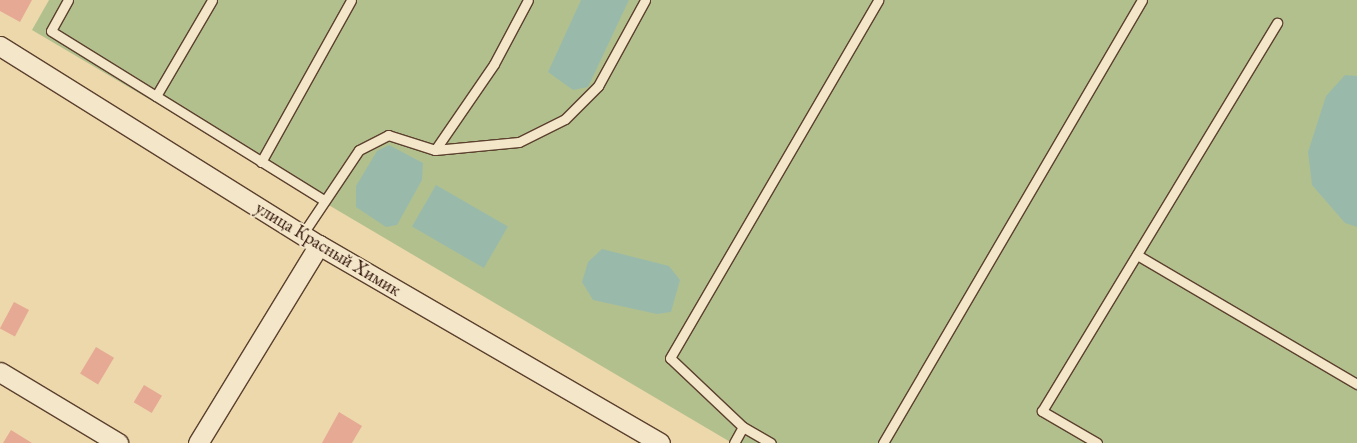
<!DOCTYPE html>
<html>
<head>
<meta charset="utf-8">
<style>
	body { margin:0 }
	#map { position:relative; width:1357px; height:443px; overflow:hidden; background:#edd8ac; font-family:"EB Garamond",serif }
	div>[style] { position:absolute }
	[style*='--x'] { left:calc(var(--x)*1px); top:calc(var(--y)*1px); width:calc(var(--w)*1px); rotate:calc(var(--a)*1deg) }
	.green>* { inset:0; background:#b2c08e }
	.water>* { inset:0; background:#99baaa; transform-origin:0 0 }
	.building>* { inset:0; background:#e6a994; transform-origin:0 0 }
	.roads { filter:drop-shadow(1px 0 #5c402e) drop-shadow(-1px 0 #5c402e) drop-shadow(0 1px #5c402e) drop-shadow(0 -1px #5c402e) }
	.lane>* { height:9px; margin:-4.5px; padding:0 4.5px; transform-origin:4.5px; border-radius:4.5px; background:#f3e6c9 }
	.street>* { height:19px; margin:-9.5px; padding:0 9.5px; transform-origin:9.5px; border-radius:9.5px; background:#f3e6c9 }
	span { translate:-50% -50%; white-space:nowrap; text-align:center; line-height:1.15; -webkit-text-stroke:4px #f3e6c9; paint-order:stroke }
	.street-label { font-size:18px; color:#2c0e04 }
</style>
</head>
<body>
<div id="map">
	<div class="green">
		<i style="clip-path:polygon(49px 0,1357px 0,1357px 443px,732px 443px,32px 30px)"></i>
	</div>
	<div class="water">
		<i style="clip-path:polygon(581px 0,629px 0,588px 87px,573px 90px,548px 72px)"></i>
		<i style="clip-path:polygon(1345px 75px,1357px 76px,1357px 227px,1345px 223px,1312px 185px,1308px 152px,1326px 96px)"></i>
		<i style="clip-path:polygon(389px 145px,423px 163px,422px 180px,397px 225px,386px 227px,356px 207px,356px 186px,377px 151px)"></i>
		<i style="left:436px;top:185px;width:83px;height:48px;rotate:30deg"></i>
		<i style="clip-path:polygon(602px 249px,669px 266px,680px 280px,671px 312px,657px 314px,593px 300px,582px 282px,588px 262px)"></i>
	</div>
	<div class="building">
		<i style="clip-path:polygon(0 0,32px 0,20px 22px,0 11px)"></i>
		<i style="left:14px;top:302px;width:17px;height:30px;rotate:28deg"></i>
		<i style="left:96px;top:347px;width:21px;height:31px;rotate:31deg"></i>
		<i style="left:144px;top:385px;width:21px;height:20px;rotate:31deg"></i>
		<i style="clip-path:polygon(339px 412px,362px 426px,352px 443px,322px 443px)"></i>
		<i style="clip-path:polygon(11px 430px,32px 443px,3px 443px)"></i>
	</div>
	<div class="roads">
		<div class="lane">
			<i style="--x:68;--y:0;--w:35;--a:119"></i>
			<i style="--x:51;--y:31;--w:322;--a:31.8"></i>
			<i style="--x:156;--y:96;--w:111;--a:-59.7"></i>
			<i style="--x:435;--y:150;--w:104;--a:-55.5"></i>
			<i style="--x:494;--y:64;--w:72;--a:-62"></i>
			<i style="--x:261;--y:162;--w:185;--a:-60.9"></i>
			<i style="--x:302;--y:235;--w:102;--a:-56.2"></i>
			<i style="--x:359;--y:150;--w:33;--a:-27"></i>
			<i style="--x:388;--y:135;--w:49;--a:17.7"></i>
			<i style="--x:435;--y:150;--w:84;--a:-5.4"></i>
			<i style="--x:519;--y:142;--w:51;--a:-26.6"></i>
			<i style="--x:565;--y:119;--w:47;--a:-45"></i>
			<i style="--x:598;--y:86;--w:98;--a:-61.3"></i>
			<i style="--x:1137;--y:255;--w:255;--a:30.4"></i>
			<i style="--x:743;--y:427;--w:100;--a:-136.6"></i>
			<i style="--x:670;--y:358;--w:414;--a:-59.8"></i>
			<i style="--x:734;--y:443;--w:18;--a:-61"></i>
			<i style="--x:743;--y:427;--w:32;--a:30"></i>
			<i style="--x:883;--y:443;--w:513;--a:-59.69"></i>
			<i style="--x:1097;--y:443;--w:64;--a:-149.8"></i>
			<i style="--x:1042;--y:411;--w:454;--a:-58.8"></i>
		</div>
		<div class="street">
			<i style="--x:0;--y:46;--w:376;--a:32"></i>
			<i style="--x:319;--y:245;--w:394;--a:30.1"></i>
			<i style="--x:0;--y:372;--w:138;--a:31"></i>
			<i style="--x:198;--y:443;--w:232;--a:-58.6"></i>
		</div>
	</div>
	<div class="street-label">
		<span style="left:328px;top:249px;rotate:31deg">улица Красный Химик</span>
	</div>
</div>
</body>
</html>
